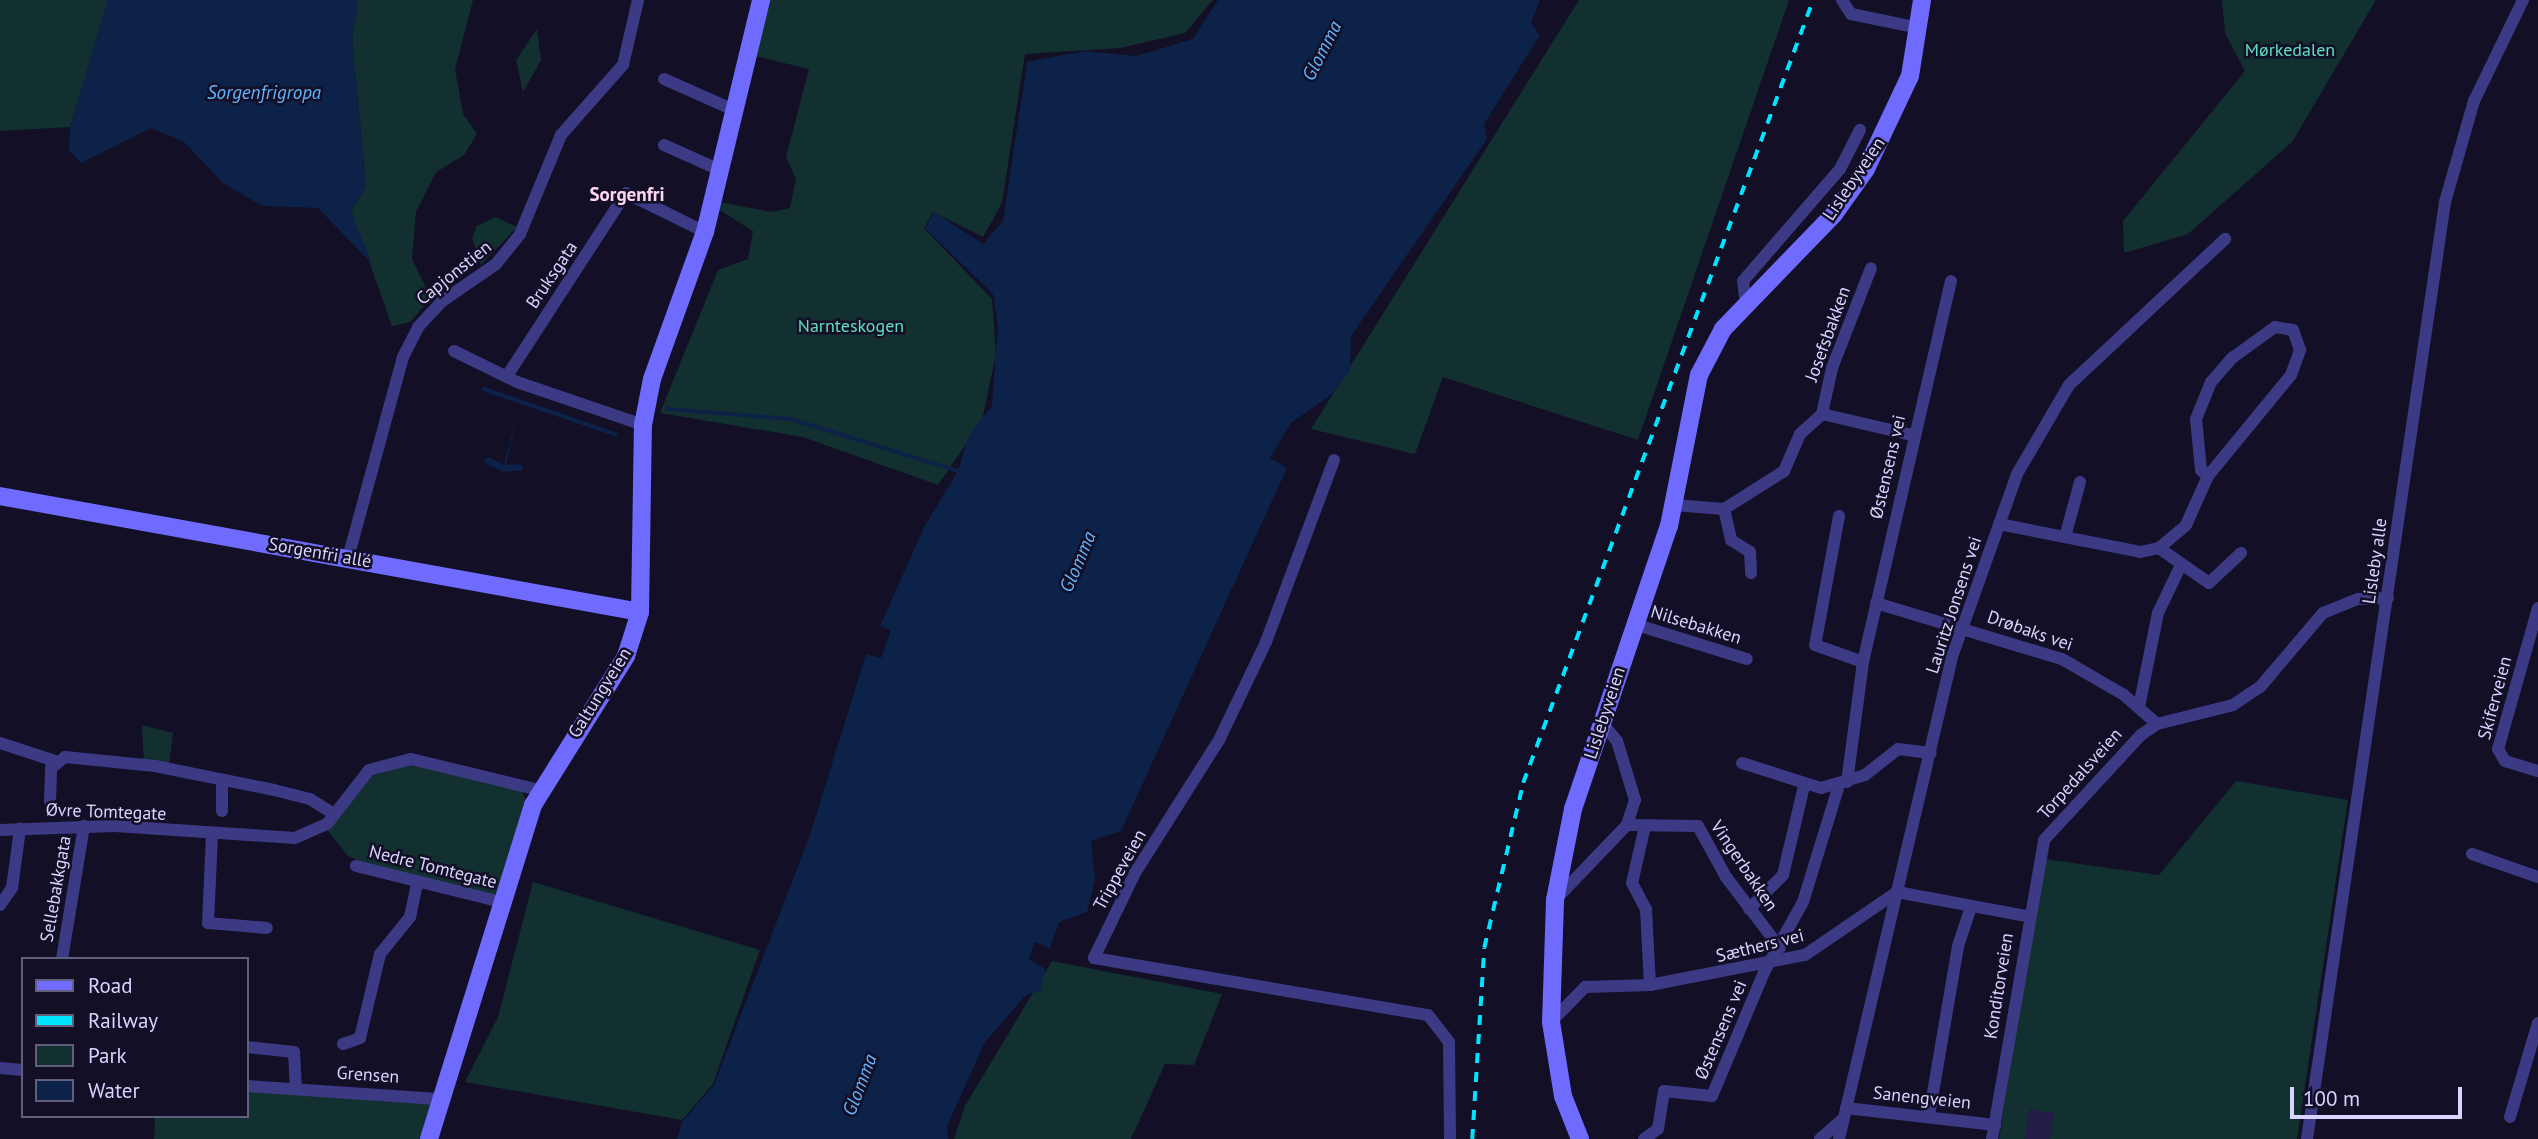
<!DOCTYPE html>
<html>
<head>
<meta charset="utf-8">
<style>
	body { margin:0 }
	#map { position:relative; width:2538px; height:1139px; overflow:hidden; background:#130f26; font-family:"PT Sans",sans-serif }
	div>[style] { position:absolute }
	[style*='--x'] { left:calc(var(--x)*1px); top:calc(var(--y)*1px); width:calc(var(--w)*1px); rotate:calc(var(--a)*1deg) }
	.green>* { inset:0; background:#12302f }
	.water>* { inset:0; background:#0c2248 }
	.stream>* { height:3.5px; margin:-1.75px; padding:0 1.75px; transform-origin:1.75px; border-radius:1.75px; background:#0c2248 }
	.building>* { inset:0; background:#241b47 }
	.street>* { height:12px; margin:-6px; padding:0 6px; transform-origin:6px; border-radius:6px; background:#3d3a85 }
	.secondary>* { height:18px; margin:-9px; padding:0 9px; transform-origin:9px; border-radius:9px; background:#6f6bff }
	.rail>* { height:3.5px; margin-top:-1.75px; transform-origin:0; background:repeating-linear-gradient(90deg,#00e5ff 0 10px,transparent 0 19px) }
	span { translate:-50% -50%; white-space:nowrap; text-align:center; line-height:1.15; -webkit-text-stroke:5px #130f26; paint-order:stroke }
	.park-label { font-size:18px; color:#5fe0c0 }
	.street-label { font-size:18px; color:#d9d4ff }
	.water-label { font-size:19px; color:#62b6ff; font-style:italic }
	.neighbourhood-label { font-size:19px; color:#ffd6f0; font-weight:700 }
	.legend { position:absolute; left:21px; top:957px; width:228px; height:161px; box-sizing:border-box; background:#130f26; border:2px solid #625e7d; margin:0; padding:9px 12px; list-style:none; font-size:21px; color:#d9d4ff }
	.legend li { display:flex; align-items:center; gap:14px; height:35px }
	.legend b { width:35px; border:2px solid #625e7d }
	.scale { position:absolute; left:2290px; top:1087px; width:172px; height:32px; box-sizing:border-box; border:4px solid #d9d4ff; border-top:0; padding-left:9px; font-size:21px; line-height:24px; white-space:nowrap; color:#d9d4ff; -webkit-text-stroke:5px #130f26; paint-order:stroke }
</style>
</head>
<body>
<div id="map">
	<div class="green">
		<i style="clip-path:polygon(0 0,108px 0,70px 127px,0 131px)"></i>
		<i style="clip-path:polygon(358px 0,473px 0,455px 69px,463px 114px,477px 134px,464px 155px,436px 172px,416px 212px,412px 259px,431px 298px,410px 322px,392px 326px,351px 211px,366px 186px,352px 39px)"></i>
		<i style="clip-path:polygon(769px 0,1213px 0,1185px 33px,1120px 48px,1025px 54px,1002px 203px,983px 237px,933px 212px,924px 228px,992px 299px,996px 354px,982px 421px,938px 485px,803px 437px,660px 413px,718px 270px,748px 259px,753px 231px,718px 209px,719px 202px,772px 212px,790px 208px,796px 179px,786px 157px,809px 69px,755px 56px)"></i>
		<i style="clip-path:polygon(1579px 0,1789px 0,1638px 440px,1443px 377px,1415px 454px,1311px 429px)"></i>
		<i style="clip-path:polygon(2222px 0,2376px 0,2292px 142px,2188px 234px,2124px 253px,2123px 221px,2245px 71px,2225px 33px)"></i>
		<i style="clip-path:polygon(537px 29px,541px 60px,523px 92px,516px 60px)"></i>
		<i style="clip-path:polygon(495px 217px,517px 227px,481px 265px,472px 238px,477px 226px)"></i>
		<i style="clip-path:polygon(142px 725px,173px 733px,169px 766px,144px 762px)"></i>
		<i style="clip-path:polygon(411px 764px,522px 791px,527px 804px,499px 892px,491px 895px,366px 864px,348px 856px,327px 830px,366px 778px)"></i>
		<i style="clip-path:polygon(2236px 781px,2348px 800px,2297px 1139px,1999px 1139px,2044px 859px,2159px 875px)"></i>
		<i style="clip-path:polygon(533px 882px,760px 950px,713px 1084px,682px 1120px,465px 1082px,498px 1017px)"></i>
		<i style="clip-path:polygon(1052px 961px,1222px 994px,1194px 1065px,1165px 1064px,1131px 1139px,954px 1139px,965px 1106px)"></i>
		<i style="clip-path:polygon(247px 1089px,432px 1102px,423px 1139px,154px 1139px,155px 1116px,247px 1116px)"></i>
	</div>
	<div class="water">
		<i style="clip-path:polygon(108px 0,358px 0,352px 39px,366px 186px,351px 212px,372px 264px,318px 208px,262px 206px,223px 183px,184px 142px,151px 128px,81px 163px,69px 150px,70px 127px)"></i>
		<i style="clip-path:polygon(1218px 0,1540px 0,1531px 23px,1540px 35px,1484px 124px,1487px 139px,1351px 336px,1350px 371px,1332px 394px,1291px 423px,1270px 458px,1287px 468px,1121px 831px,1091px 841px,1095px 879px,1087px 912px,1059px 922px,1050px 948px,1035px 942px,1029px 959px,1045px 969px,1041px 991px,1026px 995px,985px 1042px,947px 1126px,948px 1139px,677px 1139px,682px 1122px,714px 1085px,810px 835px,866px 654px,881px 658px,891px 630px,880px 626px,924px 527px,958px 471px,969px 435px,992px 406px,998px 326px,993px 294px,925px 228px,934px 212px,983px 244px,1003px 221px,1027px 62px,1084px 51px,1136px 56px,1193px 39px)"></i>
		<i style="clip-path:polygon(518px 412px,506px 465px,521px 464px,523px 470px,503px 472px,484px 462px,488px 457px,504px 465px)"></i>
	</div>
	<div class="stream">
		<i style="--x:484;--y:389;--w:139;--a:19"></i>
		<i style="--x:667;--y:409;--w:124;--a:4.6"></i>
		<i style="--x:791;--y:419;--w:175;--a:17.3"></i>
	</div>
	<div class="building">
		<i style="clip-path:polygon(2029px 1109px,2054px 1113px,2050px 1139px,2025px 1139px)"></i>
	</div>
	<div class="street">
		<i style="--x:1842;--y:0;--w:17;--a:57"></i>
		<i style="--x:1851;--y:14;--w:69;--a:11.6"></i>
		<i style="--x:664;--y:79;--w:77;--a:23.9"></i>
		<i style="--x:664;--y:145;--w:61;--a:24.1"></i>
		<i style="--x:1746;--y:305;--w:24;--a:-97"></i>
		<i style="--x:1743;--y:281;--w:148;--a:-49.1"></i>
		<i style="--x:1840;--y:169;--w:44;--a:-62.9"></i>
		<i style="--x:454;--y:351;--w:70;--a:26.2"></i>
		<i style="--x:517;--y:382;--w:133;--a:18.8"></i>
		<i style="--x:507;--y:376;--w:218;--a:-57"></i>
		<i style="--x:626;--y:193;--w:88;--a:26.3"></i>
		<i style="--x:1822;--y:414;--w:92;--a:13.1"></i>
		<i style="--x:1334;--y:460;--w:194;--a:110.5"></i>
		<i style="--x:1266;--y:642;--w:109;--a:115.6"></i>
		<i style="--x:1219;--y:740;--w:157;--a:122.3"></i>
		<i style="--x:1135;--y:873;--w:94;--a:115.8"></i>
		<i style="--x:1094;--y:958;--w:339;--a:9.7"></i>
		<i style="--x:1428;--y:1015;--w:34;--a:52"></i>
		<i style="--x:1449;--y:1042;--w:97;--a:89.4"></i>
		<i style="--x:1674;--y:505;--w:50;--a:4.6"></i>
		<i style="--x:1724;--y:509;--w:71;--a:-32.3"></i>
		<i style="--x:1784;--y:471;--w:40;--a:-66.6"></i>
		<i style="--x:1800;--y:434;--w:30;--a:-42"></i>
		<i style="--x:1822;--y:414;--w:47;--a:-77.7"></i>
		<i style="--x:1832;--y:368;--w:107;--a:-68.7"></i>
		<i style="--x:1724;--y:509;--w:32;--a:77"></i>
		<i style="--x:1731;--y:540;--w:22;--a:32"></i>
		<i style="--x:1750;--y:552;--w:21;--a:87"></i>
		<i style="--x:1839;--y:516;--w:131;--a:100.5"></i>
		<i style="--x:1815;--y:645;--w:51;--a:19.5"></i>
		<i style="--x:1999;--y:524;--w:144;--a:11.2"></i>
		<i style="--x:2140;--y:552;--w:19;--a:-12"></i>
		<i style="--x:2159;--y:548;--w:35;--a:-40"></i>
		<i style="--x:2186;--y:525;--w:54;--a:-65.8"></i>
		<i style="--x:2208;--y:476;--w:131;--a:-50.6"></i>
		<i style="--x:2291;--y:375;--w:27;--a:-70"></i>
		<i style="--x:2300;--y:350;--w:21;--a:-109"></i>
		<i style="--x:2293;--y:330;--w:18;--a:-171"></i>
		<i style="--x:2275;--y:327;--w:53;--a:144.2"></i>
		<i style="--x:2232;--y:358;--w:32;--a:131"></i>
		<i style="--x:2211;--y:382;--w:40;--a:112"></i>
		<i style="--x:2196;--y:419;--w:51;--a:84.4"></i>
		<i style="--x:2201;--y:470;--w:9;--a:41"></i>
		<i style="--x:2065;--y:537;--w:57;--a:-74.7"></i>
		<i style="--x:2159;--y:548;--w:61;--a:35"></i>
		<i style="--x:2209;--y:583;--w:44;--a:-43.2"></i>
		<i style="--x:348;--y:558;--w:208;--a:-74.7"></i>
		<i style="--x:403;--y:357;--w:34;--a:-63"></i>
		<i style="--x:418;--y:327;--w:34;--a:-47"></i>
		<i style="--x:441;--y:302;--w:67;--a:-34.6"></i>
		<i style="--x:496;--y:264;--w:38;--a:-51"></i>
		<i style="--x:520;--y:234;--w:107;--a:-67.5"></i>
		<i style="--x:561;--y:135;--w:94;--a:-48.5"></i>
		<i style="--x:623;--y:65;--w:67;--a:-77"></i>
		<i style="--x:1876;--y:603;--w:194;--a:16.8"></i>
		<i style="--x:2062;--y:659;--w:72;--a:30.1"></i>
		<i style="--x:2124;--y:695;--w:44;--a:41.3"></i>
		<i style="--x:2538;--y:608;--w:147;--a:105.8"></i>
		<i style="--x:2498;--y:749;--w:14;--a:60"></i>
		<i style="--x:2505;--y:761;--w:34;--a:17"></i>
		<i style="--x:1634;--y:624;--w:118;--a:17.2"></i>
		<i style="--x:2139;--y:707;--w:96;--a:-78.6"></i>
		<i style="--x:2158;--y:613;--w:53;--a:-64.4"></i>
		<i style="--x:1602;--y:723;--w:23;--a:50"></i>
		<i style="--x:1617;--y:741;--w:62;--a:73"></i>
		<i style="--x:1635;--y:800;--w:26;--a:108"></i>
		<i style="--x:0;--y:743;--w:58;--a:18.1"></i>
		<i style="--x:1742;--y:763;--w:83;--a:17.6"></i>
		<i style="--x:1821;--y:788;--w:46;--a:-16.5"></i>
		<i style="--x:1865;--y:775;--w:42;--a:-38.2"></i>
		<i style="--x:1898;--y:749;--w:33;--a:7"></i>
		<i style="--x:1847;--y:782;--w:121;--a:-82.4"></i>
		<i style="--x:1863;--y:662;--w:391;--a:-77"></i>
		<i style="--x:50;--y:801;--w:33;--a:-88"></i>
		<i style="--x:51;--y:768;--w:18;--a:-38"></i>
		<i style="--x:65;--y:757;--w:90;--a:5.7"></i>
		<i style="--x:155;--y:766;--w:121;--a:11.4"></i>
		<i style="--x:274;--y:790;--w:37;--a:14"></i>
		<i style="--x:310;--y:799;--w:28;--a:32"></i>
		<i style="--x:222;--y:811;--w:30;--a:-90"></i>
		<i style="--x:1645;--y:826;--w:58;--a:102.8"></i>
		<i style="--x:1632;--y:883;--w:30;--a:62"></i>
		<i style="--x:1646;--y:909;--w:76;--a:87"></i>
		<i style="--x:0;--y:830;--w:115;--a:-2"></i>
		<i style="--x:115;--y:826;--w:180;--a:3.8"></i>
		<i style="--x:295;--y:838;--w:35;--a:-24"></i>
		<i style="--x:327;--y:824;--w:68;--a:-52.1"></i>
		<i style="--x:369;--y:770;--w:43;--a:-14.7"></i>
		<i style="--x:411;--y:759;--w:132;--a:13.6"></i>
		<i style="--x:212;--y:835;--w:88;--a:92.6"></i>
		<i style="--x:208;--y:923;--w:59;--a:4.8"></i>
		<i style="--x:2472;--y:854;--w:70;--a:19.2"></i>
		<i style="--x:356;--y:866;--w:150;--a:13.9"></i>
		<i style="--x:1555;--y:900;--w:104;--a:-46.2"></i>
		<i style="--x:1627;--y:825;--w:71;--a:0.8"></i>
		<i style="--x:1698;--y:826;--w:58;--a:61.2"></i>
		<i style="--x:1726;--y:877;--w:89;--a:52.7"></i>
		<i style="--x:0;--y:905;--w:21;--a:-55"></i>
		<i style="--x:12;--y:888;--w:60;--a:-82.3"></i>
		<i style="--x:1749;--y:909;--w:48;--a:-45"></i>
		<i style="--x:1783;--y:875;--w:91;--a:-76.7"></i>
		<i style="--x:62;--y:959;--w:135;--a:-80.6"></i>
		<i style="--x:1551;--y:1022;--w:49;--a:-45.8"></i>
		<i style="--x:1585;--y:987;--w:65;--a:-1.8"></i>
		<i style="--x:1650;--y:985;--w:158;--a:-11"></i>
		<i style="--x:1805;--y:955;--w:112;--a:-34.4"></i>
		<i style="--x:1897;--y:892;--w:132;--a:10.5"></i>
		<i style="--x:343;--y:1044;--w:18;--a:-19"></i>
		<i style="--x:360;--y:1038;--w:86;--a:-76.6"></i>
		<i style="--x:380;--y:954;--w:48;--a:-51"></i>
		<i style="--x:410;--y:917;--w:33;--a:-78"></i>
		<i style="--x:247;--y:1047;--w:47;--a:6.1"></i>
		<i style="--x:294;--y:1052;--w:37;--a:87"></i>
		<i style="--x:0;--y:1068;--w:23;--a:5"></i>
		<i style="--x:247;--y:1086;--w:191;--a:3.9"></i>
		<i style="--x:1846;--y:1108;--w:150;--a:6.5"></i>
		<i style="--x:1929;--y:1116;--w:172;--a:-80.3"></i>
		<i style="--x:1958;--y:946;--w:41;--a:-71.6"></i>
		<i style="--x:2510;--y:1117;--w:98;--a:-73.4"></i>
		<i style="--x:1644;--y:1139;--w:17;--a:-36"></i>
		<i style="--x:1658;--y:1129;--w:38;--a:-81"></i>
		<i style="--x:1664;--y:1091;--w:48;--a:5.9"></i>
		<i style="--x:1712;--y:1096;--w:134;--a:-67.2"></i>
		<i style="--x:1764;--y:972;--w:80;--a:-60.9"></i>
		<i style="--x:1803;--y:902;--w:122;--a:-72.9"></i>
		<i style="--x:1820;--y:1139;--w:28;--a:-41"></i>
		<i style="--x:1839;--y:1139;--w:498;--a:-76.8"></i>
		<i style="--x:1953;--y:654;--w:191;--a:-70.4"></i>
		<i style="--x:2017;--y:474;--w:103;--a:-59.7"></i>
		<i style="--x:2069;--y:385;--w:214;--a:-43.1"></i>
		<i style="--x:1992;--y:1139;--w:303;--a:-80.1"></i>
		<i style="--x:2044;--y:840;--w:143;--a:-47.3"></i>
		<i style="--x:2141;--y:735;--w:19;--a:-35"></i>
		<i style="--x:2157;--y:724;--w:78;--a:-14"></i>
		<i style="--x:2233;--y:705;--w:34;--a:-34"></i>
		<i style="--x:2261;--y:686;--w:96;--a:-49.7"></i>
		<i style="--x:2323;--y:613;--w:38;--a:-22"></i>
		<i style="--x:2358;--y:599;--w:30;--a:-2"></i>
		<i style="--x:2307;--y:1139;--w:947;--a:-81.62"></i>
		<i style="--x:2445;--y:202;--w:105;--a:-74"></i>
		<i style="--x:2474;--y:101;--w:112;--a:-64.1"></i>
	</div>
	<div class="secondary">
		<i style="--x:0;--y:496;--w:650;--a:10.27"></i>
		<i style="--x:429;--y:1139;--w:350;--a:-72.7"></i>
		<i style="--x:533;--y:805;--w:176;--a:-58"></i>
		<i style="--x:626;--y:656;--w:46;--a:-72.3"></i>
		<i style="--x:640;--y:612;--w:187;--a:-89.1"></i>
		<i style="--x:643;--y:425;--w:47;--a:-78.9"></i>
		<i style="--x:652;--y:379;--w:156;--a:-70.2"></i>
		<i style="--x:705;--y:232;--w:239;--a:-76.4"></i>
		<i style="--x:1580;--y:1139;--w:46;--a:-111.6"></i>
		<i style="--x:1563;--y:1096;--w:75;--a:-99.2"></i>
		<i style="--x:1551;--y:1022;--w:122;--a:-88.1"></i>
		<i style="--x:1555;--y:900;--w:93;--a:-78.8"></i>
		<i style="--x:1573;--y:809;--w:299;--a:-71.3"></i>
		<i style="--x:1669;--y:526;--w:154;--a:-78.8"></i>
		<i style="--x:1699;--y:375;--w:52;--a:-62.4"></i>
		<i style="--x:1723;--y:329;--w:160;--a:-46"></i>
		<i style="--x:1834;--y:214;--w:55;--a:-54.6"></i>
		<i style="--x:1866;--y:169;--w:103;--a:-64.7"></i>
		<i style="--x:1910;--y:76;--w:77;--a:-81"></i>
	</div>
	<div class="rail">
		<i style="--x:1472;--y:1139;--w:191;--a:-86.4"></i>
		<i style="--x:1484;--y:948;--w:170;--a:-76.7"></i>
		<i style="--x:1523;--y:783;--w:835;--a:-69.68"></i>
	</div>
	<div class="park-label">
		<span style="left:2290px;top:50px">Mørkedalen</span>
		<span style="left:851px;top:326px">Narnteskogen</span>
	</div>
	<div class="street-label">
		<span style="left:1854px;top:179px;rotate:-56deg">Lislebyveien</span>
		<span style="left:454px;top:273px;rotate:-39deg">Capjonstien</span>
		<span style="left:552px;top:275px;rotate:-56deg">Bruksgata</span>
		<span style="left:1828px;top:334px;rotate:-70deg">Josefsbakken</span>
		<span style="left:1888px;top:467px;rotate:-77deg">Østensens vei</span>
		<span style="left:320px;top:553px;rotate:10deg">Sorgenfri allé</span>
		<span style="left:2375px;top:561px;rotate:-82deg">Lisleby alle</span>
		<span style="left:1954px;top:605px;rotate:-72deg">Lauritz Jonsens vei</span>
		<span style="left:1696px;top:625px;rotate:17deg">Nilsebakken</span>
		<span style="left:2030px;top:631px;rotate:19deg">Drøbaks vei</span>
		<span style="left:600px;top:693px;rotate:-58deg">Galtungveien</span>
		<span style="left:2495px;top:698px;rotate:-75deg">Skiferveien</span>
		<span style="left:1605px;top:713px;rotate:-72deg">Lislebyveien</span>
		<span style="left:2080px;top:774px;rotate:-48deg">Torpedalsveien</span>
		<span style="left:106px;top:812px;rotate:2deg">Øvre Tomtegate</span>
		<span style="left:1744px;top:866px;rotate:56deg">Vingerbakken</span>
		<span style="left:433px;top:867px;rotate:14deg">Nedre Tomtegate</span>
		<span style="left:1120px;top:870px;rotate:-61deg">Trippeveien</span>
		<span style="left:56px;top:889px;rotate:-80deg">Sellebakkgata</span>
		<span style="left:1760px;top:946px;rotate:-14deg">Sæthers vei</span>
		<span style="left:1999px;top:986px;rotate:-81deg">Konditorveien</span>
		<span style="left:1721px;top:1030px;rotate:-67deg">Østensens vei</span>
		<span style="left:368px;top:1075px;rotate:4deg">Grensen</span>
		<span style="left:1922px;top:1098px;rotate:6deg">Sanengveien</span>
	</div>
	<div class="water-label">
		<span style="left:1322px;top:51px;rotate:-63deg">Glomma</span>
		<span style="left:264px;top:93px">Sorgenfrigropa</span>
		<span style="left:1078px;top:562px;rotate:-67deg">Glomma</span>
		<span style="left:860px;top:1085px;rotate:-69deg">Glomma</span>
	</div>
	<div class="neighbourhood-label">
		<span style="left:627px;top:195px">Sorgenfri</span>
	</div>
	<ul class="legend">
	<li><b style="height:9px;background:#6f6bff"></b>Road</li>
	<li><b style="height:9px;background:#00e5ff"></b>Railway</li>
	<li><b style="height:19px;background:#12302f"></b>Park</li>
	<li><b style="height:19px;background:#0c2248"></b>Water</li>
	</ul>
	<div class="scale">100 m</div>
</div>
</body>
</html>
